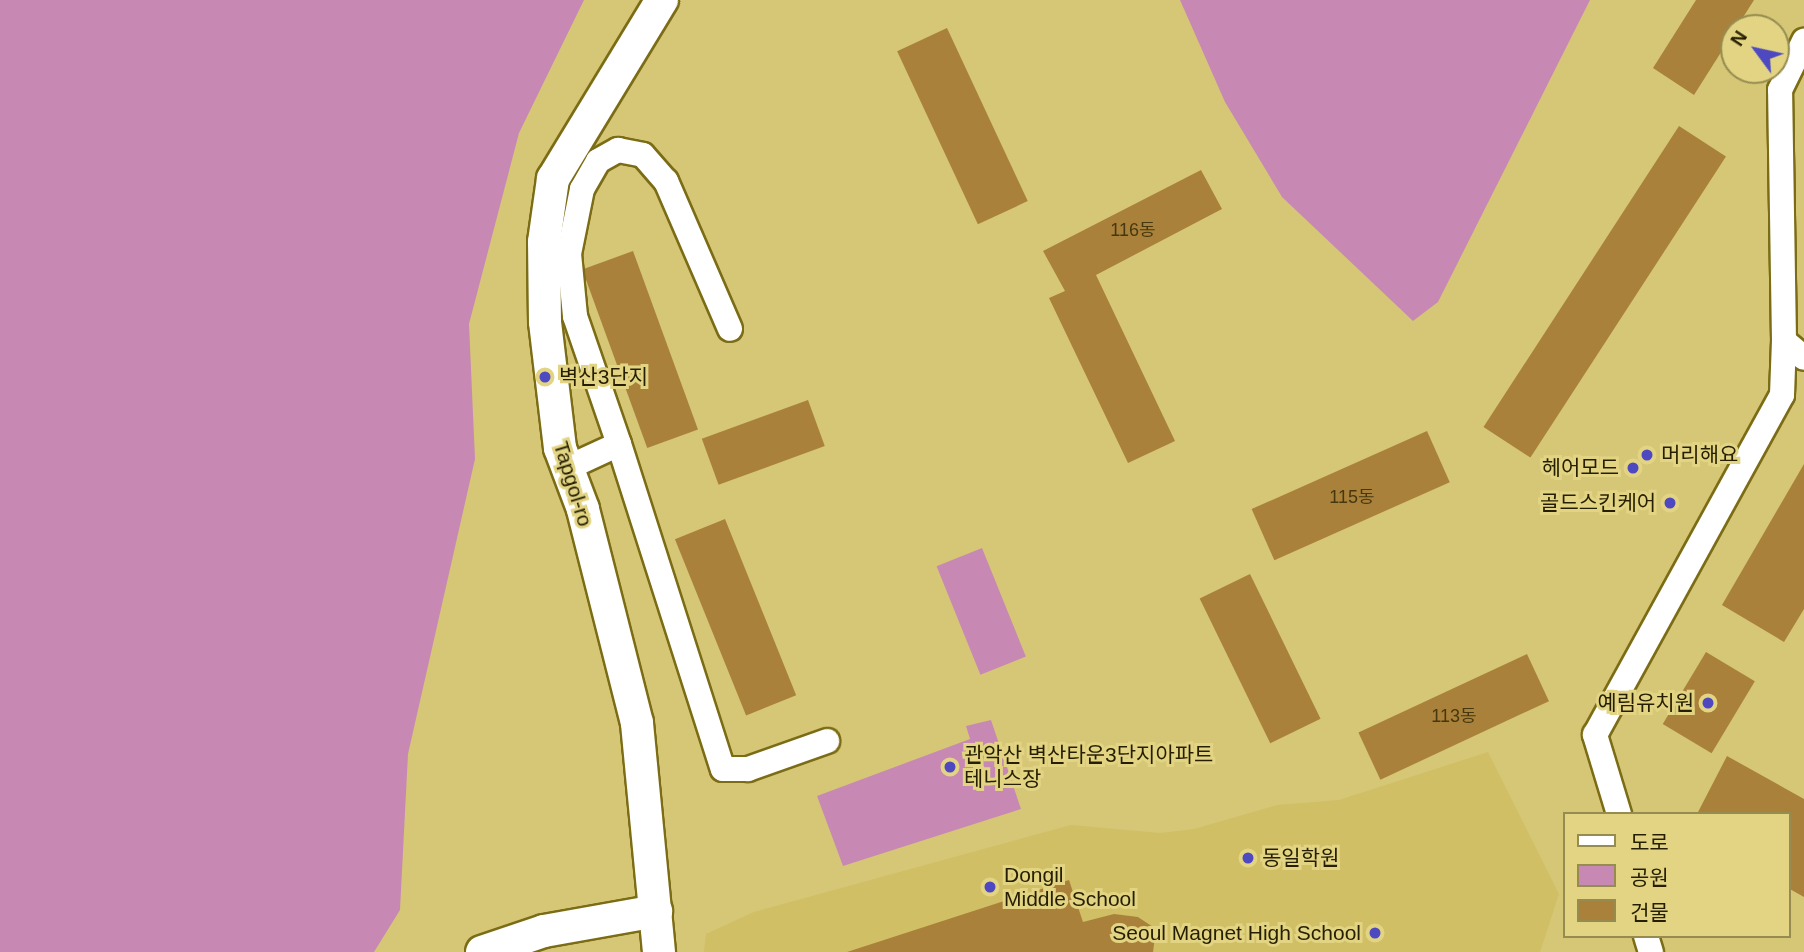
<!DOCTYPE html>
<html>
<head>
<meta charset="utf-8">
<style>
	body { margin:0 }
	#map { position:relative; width:1804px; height:952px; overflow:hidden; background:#d5c776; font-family:Helvetica,"Noto Sans KR",sans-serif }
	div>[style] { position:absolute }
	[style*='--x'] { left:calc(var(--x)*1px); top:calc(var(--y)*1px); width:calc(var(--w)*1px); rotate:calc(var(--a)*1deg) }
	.built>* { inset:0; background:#d0bf65 }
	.green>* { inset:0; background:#c789b3; transform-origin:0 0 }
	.building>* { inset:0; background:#aa813a; transform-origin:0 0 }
	.roads { filter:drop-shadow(2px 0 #7b6c15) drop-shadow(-2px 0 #7b6c15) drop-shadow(0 2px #7b6c15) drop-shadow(0 -2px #7b6c15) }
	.minor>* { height:24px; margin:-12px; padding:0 12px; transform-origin:12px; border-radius:12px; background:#fff }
	.tertiary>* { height:32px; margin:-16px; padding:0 16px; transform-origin:16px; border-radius:16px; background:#fff }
	.dots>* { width:19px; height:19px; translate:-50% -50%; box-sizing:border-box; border:4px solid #e2d483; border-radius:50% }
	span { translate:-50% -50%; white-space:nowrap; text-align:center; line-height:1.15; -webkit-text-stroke:6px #e2d483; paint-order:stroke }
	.number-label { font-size:18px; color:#46380e }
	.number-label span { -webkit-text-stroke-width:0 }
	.poi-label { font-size:21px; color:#251f00 }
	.left { translate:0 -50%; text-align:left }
	.right { translate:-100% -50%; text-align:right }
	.street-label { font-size:21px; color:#251f00 }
	.legend { position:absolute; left:1563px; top:812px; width:228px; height:126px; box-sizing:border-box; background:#e2d483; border:2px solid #968c4f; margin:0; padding:9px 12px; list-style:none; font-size:21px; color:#251f00 }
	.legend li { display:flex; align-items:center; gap:14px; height:35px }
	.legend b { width:35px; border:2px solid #968c4f }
	.north { position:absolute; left:1720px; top:14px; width:70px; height:70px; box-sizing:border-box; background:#e2d483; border:2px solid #968c4f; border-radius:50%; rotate:303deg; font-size:19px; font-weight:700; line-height:28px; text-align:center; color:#251f00 }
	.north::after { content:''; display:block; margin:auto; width:24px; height:32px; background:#4e49c0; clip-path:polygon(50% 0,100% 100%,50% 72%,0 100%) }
</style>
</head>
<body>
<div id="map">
	<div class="built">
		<i style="clip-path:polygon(1488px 752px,1559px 894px,1540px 952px,704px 952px,706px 934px,754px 912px,1071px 825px,1160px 833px,1194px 829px,1277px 805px,1339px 800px)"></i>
	</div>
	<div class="green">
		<i style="clip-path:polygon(0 0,584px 0,519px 133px,469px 324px,475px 459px,408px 754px,400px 910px,374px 952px,0 952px)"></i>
		<i style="clip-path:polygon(1180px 0,1590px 0,1438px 302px,1413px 321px,1282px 197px,1225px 102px)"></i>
		<i style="left:982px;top:548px;width:117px;height:49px;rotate:68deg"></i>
		<i style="clip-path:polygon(991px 720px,1021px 809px,843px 866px,817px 796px,970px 739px,966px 726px)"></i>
	</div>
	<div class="building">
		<i style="clip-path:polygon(1696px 0,1754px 0,1694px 95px,1653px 68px)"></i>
		<i style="left:947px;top:28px;width:191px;height:55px;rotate:65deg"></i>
		<i style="left:1679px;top:126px;width:56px;height:359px;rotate:33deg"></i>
		<i style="clip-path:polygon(1201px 170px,1222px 209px,1096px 275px,1175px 441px,1128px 463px,1049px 298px,1065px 291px,1043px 251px)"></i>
		<i style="left:633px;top:251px;width:190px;height:54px;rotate:70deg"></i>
		<i style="left:808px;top:400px;width:49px;height:113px;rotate:70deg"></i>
		<i style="left:1427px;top:431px;width:56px;height:192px;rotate:66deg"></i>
		<i style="clip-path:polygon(1804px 464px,1804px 609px,1784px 642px,1722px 605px)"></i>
		<i style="left:725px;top:519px;width:190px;height:54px;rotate:68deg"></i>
		<i style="left:1250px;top:574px;width:161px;height:56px;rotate:64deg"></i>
		<i style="left:1706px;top:652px;width:57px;height:84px;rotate:31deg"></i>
		<i style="left:1527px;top:654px;width:52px;height:186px;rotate:65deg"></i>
		<i style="clip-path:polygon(1727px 756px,1804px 799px,1804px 897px,1788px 888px,1788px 814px,1697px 814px)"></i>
		<i style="clip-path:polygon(1069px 880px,1083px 922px,1114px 914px,1138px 917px,1156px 929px,1153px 952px,847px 952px)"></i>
	</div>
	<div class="roads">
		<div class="minor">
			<i style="--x:1784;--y:341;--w:251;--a:-90.9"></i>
			<i style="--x:1780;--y:90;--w:55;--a:-63.9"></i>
			<i style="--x:619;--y:444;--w:135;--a:-109"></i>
			<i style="--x:575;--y:316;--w:62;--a:-95.5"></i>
			<i style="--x:569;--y:254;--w:66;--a:-78.7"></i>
			<i style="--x:582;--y:189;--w:32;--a:-60"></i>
			<i style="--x:598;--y:161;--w:23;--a:-29"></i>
			<i style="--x:618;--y:150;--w:25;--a:11"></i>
			<i style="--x:643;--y:155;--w:35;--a:49"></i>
			<i style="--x:666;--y:181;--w:161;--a:66.6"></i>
			<i style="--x:567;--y:468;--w:57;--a:-24.8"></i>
			<i style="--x:619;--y:444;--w:341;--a:72.3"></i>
			<i style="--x:723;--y:769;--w:25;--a:0"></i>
			<i style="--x:748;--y:769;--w:84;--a:-19.5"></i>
			<i style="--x:1619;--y:814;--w:83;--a:-106.9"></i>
			<i style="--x:1595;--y:735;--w:388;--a:-61.2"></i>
			<i style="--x:1782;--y:395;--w:54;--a:-87.9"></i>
			<i style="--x:1784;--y:341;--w:26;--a:40"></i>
			<i style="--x:1646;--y:936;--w:17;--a:73"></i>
		</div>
		<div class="tertiary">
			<i style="--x:482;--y:952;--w:65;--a:-18.7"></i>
			<i style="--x:544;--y:931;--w:114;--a:-10.1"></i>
			<i style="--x:659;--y:952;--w:230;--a:-95.5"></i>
			<i style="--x:637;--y:723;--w:221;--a:-104.2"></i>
			<i style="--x:583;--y:509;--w:65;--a:-110.7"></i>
			<i style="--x:560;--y:448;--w:127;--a:-96.8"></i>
			<i style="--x:545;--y:322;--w:80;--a:-90.7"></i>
			<i style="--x:544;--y:242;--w:64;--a:-81.9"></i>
			<i style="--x:553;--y:179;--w:210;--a:-58.7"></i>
		</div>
	</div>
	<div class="dots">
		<i style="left:545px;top:377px;background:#4e49c0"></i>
		<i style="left:1647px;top:455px;background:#4e49c0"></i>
		<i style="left:1633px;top:468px;background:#4e49c0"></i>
		<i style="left:1670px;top:503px;background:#4e49c0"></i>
		<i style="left:1708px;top:703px;background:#4e49c0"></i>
		<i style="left:950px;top:767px;background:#4e49c0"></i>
		<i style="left:1248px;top:858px;background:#4e49c0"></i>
		<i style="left:990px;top:887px;background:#4e49c0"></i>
		<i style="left:1375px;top:933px;background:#4e49c0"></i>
	</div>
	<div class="number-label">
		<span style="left:1133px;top:230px">116동</span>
		<span style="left:1352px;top:497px">115동</span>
		<span style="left:1454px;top:716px">113동</span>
	</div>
	<div class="poi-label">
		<span class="left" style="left:559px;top:377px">벽산3단지</span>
		<span class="left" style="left:1661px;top:455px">머리해요</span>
		<span class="right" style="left:1619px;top:468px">헤어모드</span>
		<span class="right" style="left:1656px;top:503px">골드스킨케어</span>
		<span class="right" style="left:1694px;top:703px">예림유치원</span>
		<span class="left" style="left:964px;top:767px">관악산 벽산타운3단지아파트<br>테니스장</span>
		<span class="left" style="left:1262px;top:858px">동일학원</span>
		<span class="left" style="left:1004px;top:887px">Dongil<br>Middle School</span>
		<span class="right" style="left:1361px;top:933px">Seoul Magnet High School</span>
	</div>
	<div class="street-label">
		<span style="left:573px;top:484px;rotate:73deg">Tapgol-ro</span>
	</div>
	<ul class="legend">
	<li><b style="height:9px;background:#fff"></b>도로</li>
	<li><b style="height:19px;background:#c789b3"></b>공원</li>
	<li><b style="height:19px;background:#aa813a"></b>건물</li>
	</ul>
	<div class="north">N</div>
</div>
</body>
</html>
